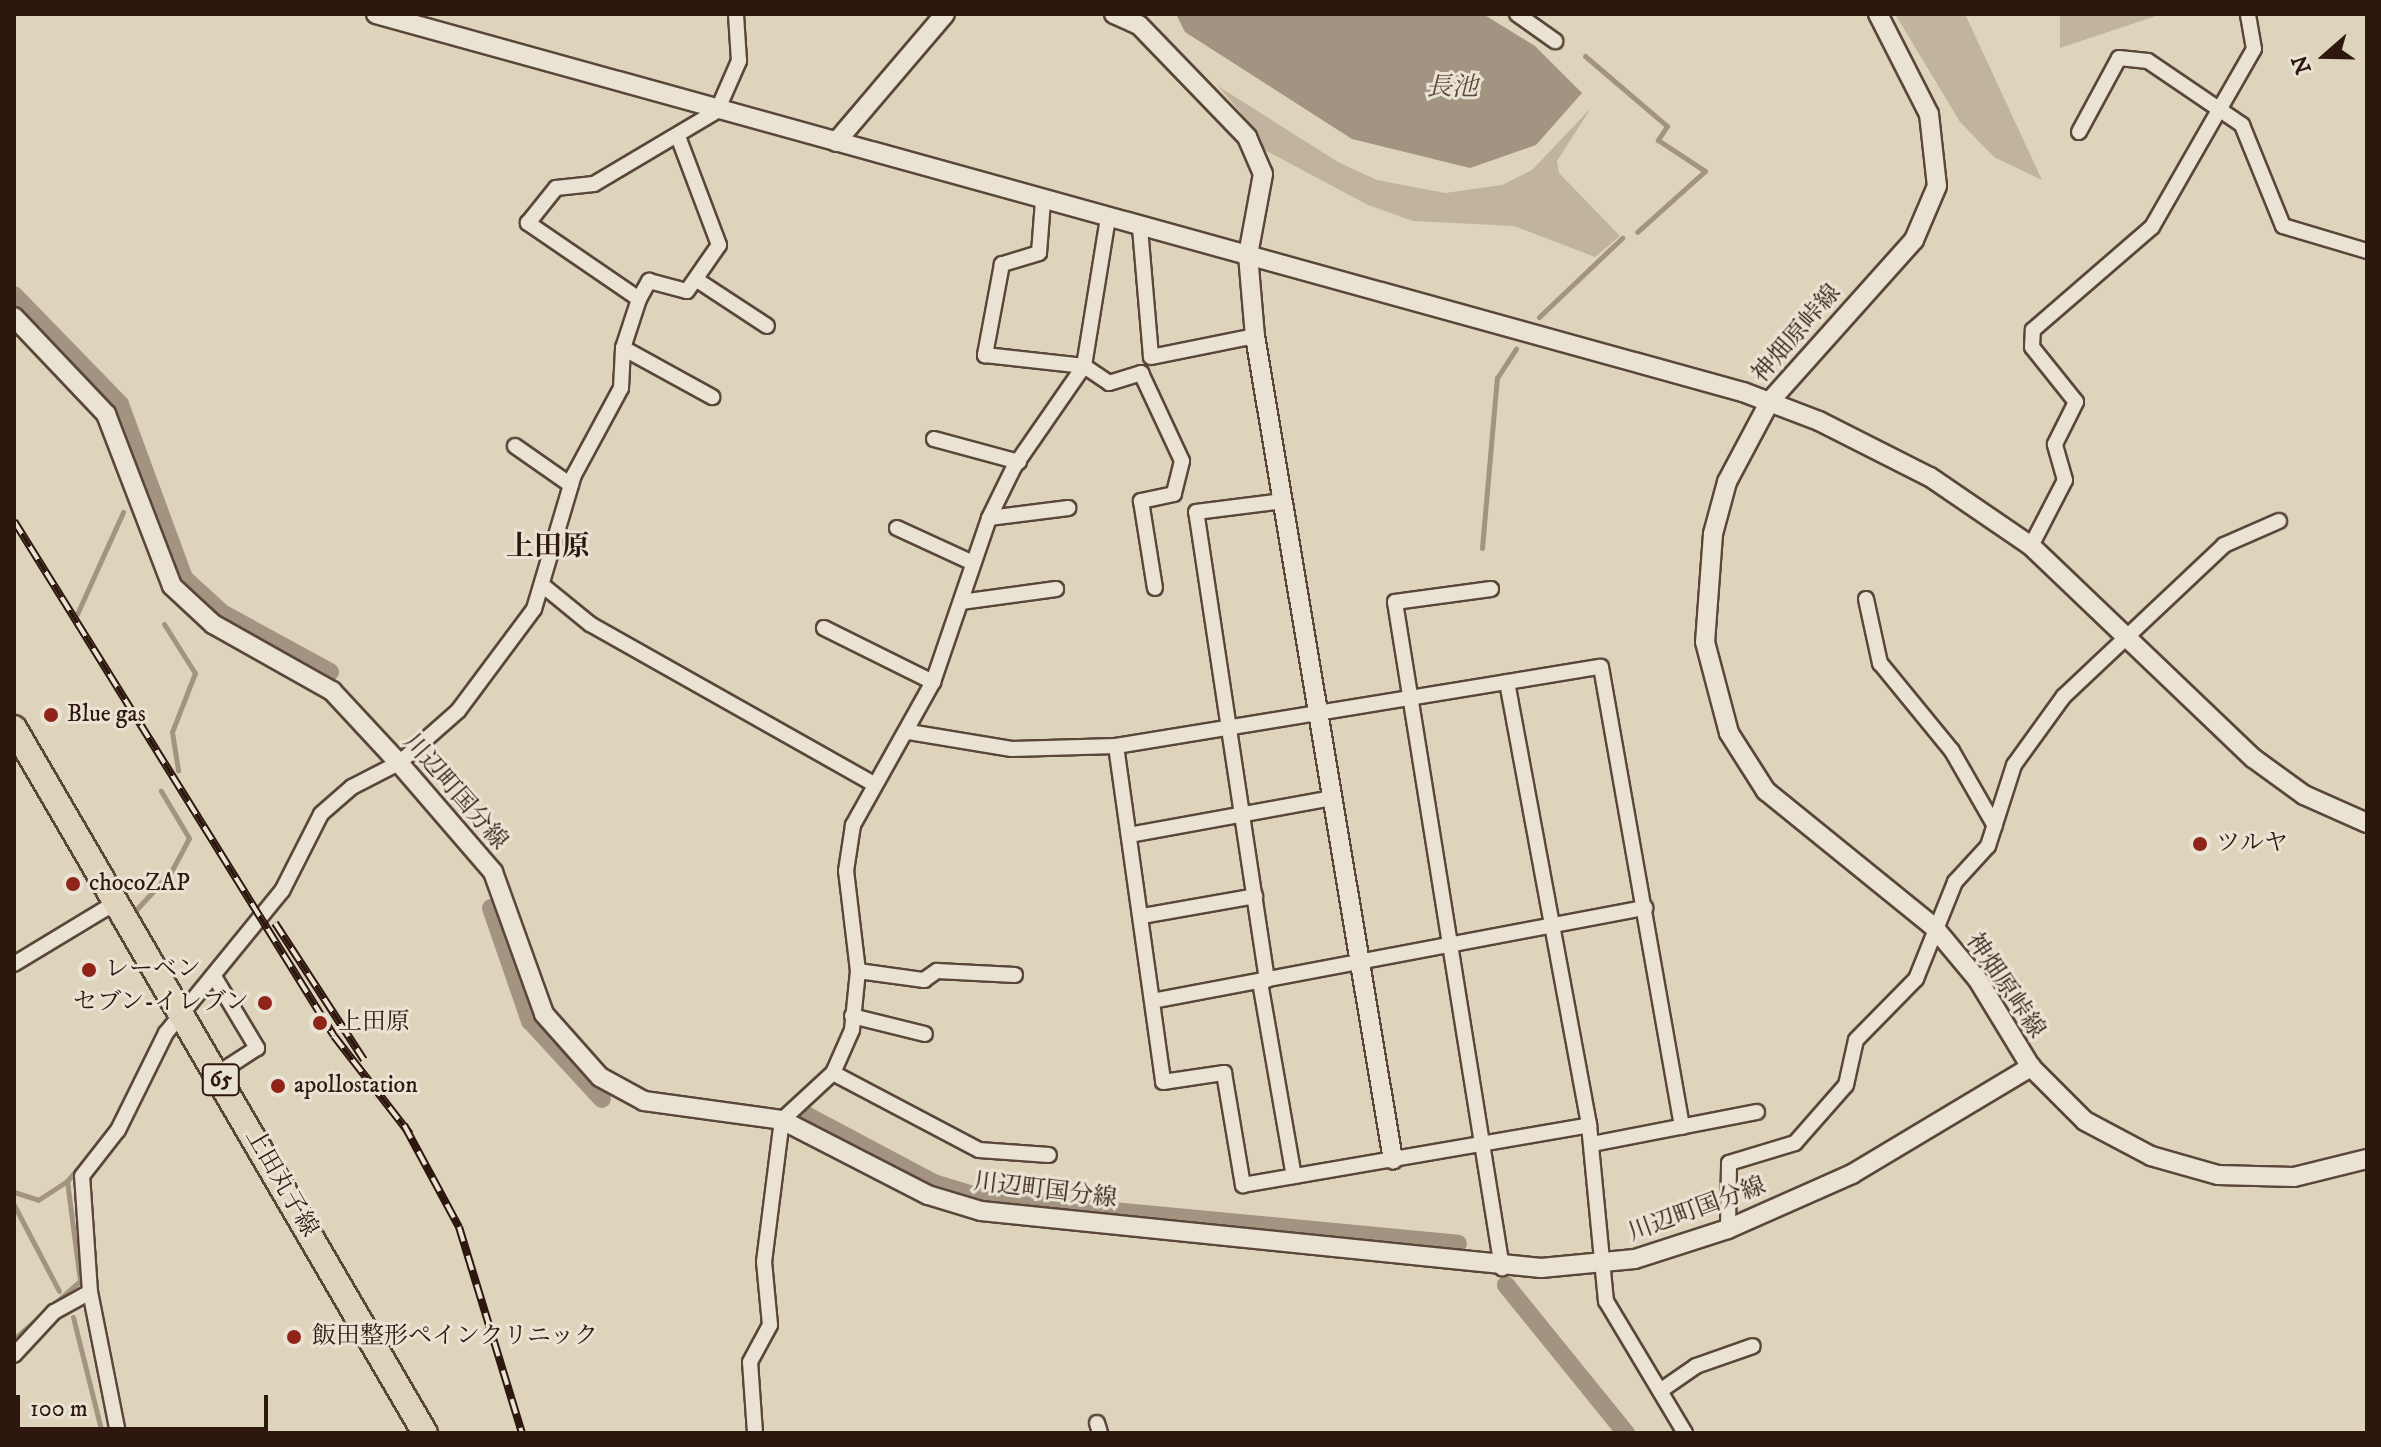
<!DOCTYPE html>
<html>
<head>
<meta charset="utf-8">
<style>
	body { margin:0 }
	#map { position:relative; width:2381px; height:1447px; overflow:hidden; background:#ded4bb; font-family:"IM FELL DW Pica","Noto Serif JP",serif }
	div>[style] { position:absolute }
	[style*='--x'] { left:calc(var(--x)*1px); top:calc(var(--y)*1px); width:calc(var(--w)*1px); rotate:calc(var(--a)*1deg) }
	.green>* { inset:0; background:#c0b49e }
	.water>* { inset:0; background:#a29481 }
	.stream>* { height:5px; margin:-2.5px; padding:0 2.5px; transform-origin:2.5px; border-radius:2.5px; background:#a29481 }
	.canal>* { height:18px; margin:-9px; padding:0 9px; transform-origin:9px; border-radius:9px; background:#a29481 }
	.roads { filter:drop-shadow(2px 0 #5a463a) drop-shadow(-2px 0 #5a463a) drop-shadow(0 2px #5a463a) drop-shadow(0 -2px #5a463a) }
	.minor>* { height:14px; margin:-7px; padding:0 7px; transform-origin:7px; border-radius:7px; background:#eae3d3 }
	.tertiary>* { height:18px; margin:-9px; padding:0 9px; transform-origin:9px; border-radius:9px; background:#eae3d3 }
	.primary>* { height:24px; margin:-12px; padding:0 12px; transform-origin:12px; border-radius:12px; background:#ded4bb }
	.rail>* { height:8px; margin-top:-4px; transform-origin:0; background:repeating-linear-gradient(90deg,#eae3d3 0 15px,#2e170f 0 30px); box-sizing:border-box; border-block:2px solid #2e170f }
	.dots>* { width:22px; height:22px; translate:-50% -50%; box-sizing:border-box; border:4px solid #eae3d3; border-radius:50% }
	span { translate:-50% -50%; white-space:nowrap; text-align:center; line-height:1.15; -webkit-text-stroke:6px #eae3d3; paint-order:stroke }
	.shield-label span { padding:2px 6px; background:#eae3d3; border:2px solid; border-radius:6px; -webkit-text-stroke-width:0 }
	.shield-label { font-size:22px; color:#2e170f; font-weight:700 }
	.street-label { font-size:24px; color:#2e170f }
	.poi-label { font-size:24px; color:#2e170f }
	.left { translate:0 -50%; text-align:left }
	.right { translate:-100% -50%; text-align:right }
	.water-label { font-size:26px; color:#5c493d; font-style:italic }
	.quarter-label { font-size:28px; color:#2e170f; font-weight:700 }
	.frame { position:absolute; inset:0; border:16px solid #2e170f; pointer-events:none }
	.north { position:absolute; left:2285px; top:16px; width:80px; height:80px; -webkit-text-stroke:6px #eae3d3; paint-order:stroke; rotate:250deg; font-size:22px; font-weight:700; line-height:32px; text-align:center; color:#2e170f }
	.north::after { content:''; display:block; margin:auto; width:28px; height:36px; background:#2e170f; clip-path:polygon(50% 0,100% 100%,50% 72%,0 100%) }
	.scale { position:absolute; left:16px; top:1395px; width:252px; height:36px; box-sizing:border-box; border:4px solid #2e170f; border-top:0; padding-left:10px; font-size:24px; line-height:28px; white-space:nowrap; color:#2e170f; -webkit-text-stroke:6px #eae3d3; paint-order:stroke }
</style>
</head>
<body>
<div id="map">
	<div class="green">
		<i style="clip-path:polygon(1895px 14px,1965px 14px,2042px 180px,1994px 157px,1960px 122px)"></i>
		<i style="clip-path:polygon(2060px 14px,2155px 14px,2159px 15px,2060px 48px)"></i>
		<i style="clip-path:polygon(1218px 86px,1338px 162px,1377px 180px,1445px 193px,1502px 185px,1532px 170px,1591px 108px,1557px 161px,1559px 173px,1620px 236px,1595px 257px,1514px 226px,1413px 221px,1368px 205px,1263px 149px,1258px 133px)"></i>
	</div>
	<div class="water">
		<i style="clip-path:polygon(1176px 14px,1483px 14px,1535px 46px,1582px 93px,1536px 145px,1470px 168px,1352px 139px,1185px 32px)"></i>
	</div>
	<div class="stream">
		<i style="--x:1585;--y:56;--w:108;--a:40.5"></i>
		<i style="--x:1667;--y:126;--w:17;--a:123"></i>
		<i style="--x:1658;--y:140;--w:56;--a:33.4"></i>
		<i style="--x:1705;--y:171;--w:91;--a:138.1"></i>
		<i style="--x:1539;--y:317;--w:115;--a:-43.6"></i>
		<i style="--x:1482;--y:548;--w:171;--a:-85"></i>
		<i style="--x:1497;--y:378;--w:35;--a:-57"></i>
		<i style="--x:77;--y:614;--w:112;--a:-65.7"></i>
		<i style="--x:164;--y:624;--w:58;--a:57.7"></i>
		<i style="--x:195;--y:673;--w:63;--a:111.3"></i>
		<i style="--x:172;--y:732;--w:39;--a:81"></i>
		<i style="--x:135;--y:911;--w:53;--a:-47.3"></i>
		<i style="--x:171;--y:872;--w:38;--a:-62"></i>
		<i style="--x:189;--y:838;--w:55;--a:-120.8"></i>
		<i style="--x:14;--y:1192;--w:25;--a:18"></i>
		<i style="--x:38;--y:1200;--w:33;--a:-33"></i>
		<i style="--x:14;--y:1205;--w:97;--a:62.4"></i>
		<i style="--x:73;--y:1317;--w:120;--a:76"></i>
		<i style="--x:14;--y:1339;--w:88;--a:-41.3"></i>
		<i style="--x:80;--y:1281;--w:101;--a:-97.4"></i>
		<i style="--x:67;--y:1181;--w:55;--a:-49.4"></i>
	</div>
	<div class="canal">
		<i style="--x:14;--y:295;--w:152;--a:45.8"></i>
		<i style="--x:120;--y:404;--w:185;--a:69.8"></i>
		<i style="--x:184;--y:578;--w:52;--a:42.6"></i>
		<i style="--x:222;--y:613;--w:123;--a:28.6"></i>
		<i style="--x:491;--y:908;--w:120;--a:71"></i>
		<i style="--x:530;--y:1021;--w:106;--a:47.3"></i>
		<i style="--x:804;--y:1114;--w:147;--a:28"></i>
		<i style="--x:934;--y:1183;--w:54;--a:17.1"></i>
		<i style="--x:986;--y:1199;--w:474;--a:5.4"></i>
		<i style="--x:1506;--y:1285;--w:191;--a:51"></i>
	</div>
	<div class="roads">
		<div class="minor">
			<i style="--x:1517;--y:14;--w:47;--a:35.4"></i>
			<i style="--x:2079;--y:132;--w:84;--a:-61.6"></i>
			<i style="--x:2119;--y:58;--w:29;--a:6"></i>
			<i style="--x:2148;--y:61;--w:114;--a:34.2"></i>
			<i style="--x:2242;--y:125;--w:109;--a:67.9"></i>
			<i style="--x:2283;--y:226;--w:88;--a:16.6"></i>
			<i style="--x:1043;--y:201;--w:52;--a:94.4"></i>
			<i style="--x:1039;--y:253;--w:39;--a:163"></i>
			<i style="--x:1002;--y:264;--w:93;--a:100.6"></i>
			<i style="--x:985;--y:355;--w:100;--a:6.3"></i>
			<i style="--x:1084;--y:366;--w:30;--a:34"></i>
			<i style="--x:1109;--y:383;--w:34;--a:-17"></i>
			<i style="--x:1141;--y:373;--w:97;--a:65"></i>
			<i style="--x:1182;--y:461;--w:34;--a:104"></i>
			<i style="--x:1174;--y:494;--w:34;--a:168"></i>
			<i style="--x:1141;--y:501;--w:88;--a:80.9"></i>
			<i style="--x:1140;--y:228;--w:129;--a:85.1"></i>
			<i style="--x:1151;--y:357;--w:106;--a:-11.4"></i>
			<i style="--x:700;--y:282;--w:80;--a:33.3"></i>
			<i style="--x:639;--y:299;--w:135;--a:-145.6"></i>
			<i style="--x:528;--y:223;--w:45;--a:-51.3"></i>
			<i style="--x:556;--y:188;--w:38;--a:-6"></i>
			<i style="--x:594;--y:184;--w:143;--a:-30.7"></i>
			<i style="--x:717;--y:111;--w:55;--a:-66.3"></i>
			<i style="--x:739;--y:61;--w:47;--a:-93.7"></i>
			<i style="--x:623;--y:348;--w:102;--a:28.8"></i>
			<i style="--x:934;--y:439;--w:88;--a:15.1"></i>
			<i style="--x:515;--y:446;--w:68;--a:34.9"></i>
			<i style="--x:989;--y:518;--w:80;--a:-7.2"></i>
			<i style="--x:897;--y:528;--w:84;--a:24.7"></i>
			<i style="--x:2031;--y:546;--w:74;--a:-62.7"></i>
			<i style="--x:2065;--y:480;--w:37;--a:-106"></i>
			<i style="--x:2055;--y:444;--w:47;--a:-63.4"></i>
			<i style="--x:2076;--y:402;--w:70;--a:-128.7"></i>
			<i style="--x:2032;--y:347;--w:17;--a:-87"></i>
			<i style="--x:2033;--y:330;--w:157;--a:-40.9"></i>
			<i style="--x:2152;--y:227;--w:205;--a:-60.2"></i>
			<i style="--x:2254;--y:49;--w:36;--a:-100"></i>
			<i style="--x:546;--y:588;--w:57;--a:39.3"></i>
			<i style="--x:590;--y:624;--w:324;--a:29.4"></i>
			<i style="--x:1491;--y:589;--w:97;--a:172.3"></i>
			<i style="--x:1395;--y:602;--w:675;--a:80.87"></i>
			<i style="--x:1866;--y:599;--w:66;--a:77.7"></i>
			<i style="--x:1880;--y:663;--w:114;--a:50.7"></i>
			<i style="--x:1952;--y:751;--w:86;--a:60.2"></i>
			<i style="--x:961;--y:602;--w:96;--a:-7.8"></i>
			<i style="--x:824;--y:628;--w:122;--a:26.4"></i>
			<i style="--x:1507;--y:682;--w:451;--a:79.5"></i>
			<i style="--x:1589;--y:1125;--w:177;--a:84.5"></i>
			<i style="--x:1606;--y:1301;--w:154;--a:59.1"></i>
			<i style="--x:909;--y:732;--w:104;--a:9.4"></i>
			<i style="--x:1012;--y:749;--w:104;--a:-1.7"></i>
			<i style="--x:1116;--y:746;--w:491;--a:-9.3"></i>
			<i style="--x:1601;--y:667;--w:467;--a:80"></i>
			<i style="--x:1116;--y:746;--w:339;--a:82"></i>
			<i style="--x:1163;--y:1082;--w:62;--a:-8.4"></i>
			<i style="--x:1224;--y:1073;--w:114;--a:80.4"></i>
			<i style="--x:1243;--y:1185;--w:351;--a:-9.8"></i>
			<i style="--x:1129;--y:835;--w:206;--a:-10.3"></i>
			<i style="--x:1143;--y:916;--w:114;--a:-10.1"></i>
			<i style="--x:14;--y:964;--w:122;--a:-31.2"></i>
			<i style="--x:858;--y:971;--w:67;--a:7.8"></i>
			<i style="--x:924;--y:980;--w:16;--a:-35"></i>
			<i style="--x:937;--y:971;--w:78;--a:2.9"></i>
			<i style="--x:215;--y:978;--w:82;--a:59"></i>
			<i style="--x:257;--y:1048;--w:48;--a:147"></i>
			<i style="--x:1267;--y:980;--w:473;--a:-98.6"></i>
			<i style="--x:1196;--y:512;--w:88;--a:-7.2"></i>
			<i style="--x:1260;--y:982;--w:197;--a:80.1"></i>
			<i style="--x:1157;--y:1000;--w:497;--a:-10.7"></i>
			<i style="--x:852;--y:1016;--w:75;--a:13.9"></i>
			<i style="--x:833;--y:1073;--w:165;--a:27.8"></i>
			<i style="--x:979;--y:1150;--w:70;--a:4.1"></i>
			<i style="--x:1592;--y:1144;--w:168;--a:-11"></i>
			<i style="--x:1728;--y:1229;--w:66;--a:-89.1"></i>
			<i style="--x:1729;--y:1163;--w:69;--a:-16.9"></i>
			<i style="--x:1795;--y:1143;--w:77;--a:-48.7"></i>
			<i style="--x:1846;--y:1085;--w:46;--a:-77.5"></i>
			<i style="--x:1856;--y:1040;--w:86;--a:-45.5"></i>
			<i style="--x:1916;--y:979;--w:105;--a:-68.1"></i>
			<i style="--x:1955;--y:882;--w:49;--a:-47.5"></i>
			<i style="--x:1988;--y:846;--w:85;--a:-72.2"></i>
			<i style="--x:2014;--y:765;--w:85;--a:-54.1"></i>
			<i style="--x:2064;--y:696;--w:220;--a:-43.3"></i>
			<i style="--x:2224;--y:545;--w:60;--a:-23.6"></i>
			<i style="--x:14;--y:1355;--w:59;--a:-47.1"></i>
			<i style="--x:54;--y:1312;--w:41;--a:-29.1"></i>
			<i style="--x:1660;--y:1391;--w:44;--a:-34.8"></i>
			<i style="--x:1696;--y:1366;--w:60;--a:-19.3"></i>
			<i style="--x:1097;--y:1423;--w:10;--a:73"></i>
			<i style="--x:118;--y:1433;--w:144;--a:-101.2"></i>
			<i style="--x:90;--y:1292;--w:116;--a:-93.9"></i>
			<i style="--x:82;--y:1176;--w:58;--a:-52"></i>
			<i style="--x:118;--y:1130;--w:108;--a:-63.7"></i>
			<i style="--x:166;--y:1033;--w:183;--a:-50.8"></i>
			<i style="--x:282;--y:891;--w:86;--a:-63.1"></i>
			<i style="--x:321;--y:814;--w:41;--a:-41.1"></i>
			<i style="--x:352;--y:787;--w:53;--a:-27.1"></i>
			<i style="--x:399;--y:763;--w:79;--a:-41.4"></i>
			<i style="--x:458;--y:711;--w:127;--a:-53.3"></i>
			<i style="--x:534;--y:609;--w:140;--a:-73.4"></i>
			<i style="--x:574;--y:475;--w:99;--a:-61.6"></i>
			<i style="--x:621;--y:388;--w:40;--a:-87.1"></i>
			<i style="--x:623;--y:348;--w:52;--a:-71.9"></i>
			<i style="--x:639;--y:299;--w:21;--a:-61"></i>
			<i style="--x:649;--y:281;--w:39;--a:15"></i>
			<i style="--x:687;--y:291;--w:56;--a:-55.2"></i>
			<i style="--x:719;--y:245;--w:113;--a:-110.7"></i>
			<i style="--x:755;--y:1433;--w:71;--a:-94"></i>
			<i style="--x:750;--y:1362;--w:42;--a:-61.6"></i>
			<i style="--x:770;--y:1325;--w:63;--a:-95.4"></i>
			<i style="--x:764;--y:1262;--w:143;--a:-82.8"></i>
			<i style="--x:782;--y:1120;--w:69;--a:-42.7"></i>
			<i style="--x:833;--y:1073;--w:47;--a:-66.2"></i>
			<i style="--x:852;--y:1030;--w:59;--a:-84.2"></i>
			<i style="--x:858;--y:971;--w:101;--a:-96.8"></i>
			<i style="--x:846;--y:871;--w:47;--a:-81.3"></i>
			<i style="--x:853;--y:825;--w:164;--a:-60.8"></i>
			<i style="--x:933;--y:682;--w:173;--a:-71.1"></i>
			<i style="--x:989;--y:518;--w:57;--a:-63.9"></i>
			<i style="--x:1014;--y:467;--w:123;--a:-55.3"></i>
			<i style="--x:1084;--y:366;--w:150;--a:-80.8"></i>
		</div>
		<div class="tertiary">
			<i style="--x:376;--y:14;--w:1418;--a:15.46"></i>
			<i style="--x:1743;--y:392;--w:81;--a:20.9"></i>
			<i style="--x:1819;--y:421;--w:124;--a:26.8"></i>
			<i style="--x:1930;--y:477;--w:122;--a:34.3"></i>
			<i style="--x:2031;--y:546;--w:307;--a:43.7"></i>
			<i style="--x:2253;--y:758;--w:63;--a:36"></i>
			<i style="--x:2304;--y:795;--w:69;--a:24"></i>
			<i style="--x:1114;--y:14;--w:27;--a:24"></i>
			<i style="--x:1139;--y:25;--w:156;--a:46"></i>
			<i style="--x:1247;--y:137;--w:40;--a:66.6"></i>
			<i style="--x:1263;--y:174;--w:82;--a:100.5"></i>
			<i style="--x:1248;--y:255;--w:81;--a:85.1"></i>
			<i style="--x:1255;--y:336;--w:835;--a:80.49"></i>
			<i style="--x:1878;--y:14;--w:112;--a:63"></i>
			<i style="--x:1929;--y:114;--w:72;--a:83.7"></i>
			<i style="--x:1937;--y:186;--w:59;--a:113.1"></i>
			<i style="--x:1914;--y:240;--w:216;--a:131.8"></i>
			<i style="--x:1770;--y:401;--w:92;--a:118"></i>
			<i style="--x:1727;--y:482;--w:54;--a:105.1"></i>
			<i style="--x:1713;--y:534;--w:108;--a:94.2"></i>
			<i style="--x:1705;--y:642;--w:94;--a:75.2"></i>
			<i style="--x:1729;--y:733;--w:69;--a:57.5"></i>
			<i style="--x:1766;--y:791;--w:215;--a:39"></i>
			<i style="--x:1933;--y:926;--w:70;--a:50.2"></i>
			<i style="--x:1978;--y:980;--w:102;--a:58.7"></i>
			<i style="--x:2031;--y:1067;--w:76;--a:45"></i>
			<i style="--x:2085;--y:1121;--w:75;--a:27.9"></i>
			<i style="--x:2151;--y:1156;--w:70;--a:15.8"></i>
			<i style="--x:2218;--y:1175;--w:76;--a:1.5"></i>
			<i style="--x:2294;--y:1177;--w:75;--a:-13.9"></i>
			<i style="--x:836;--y:142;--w:168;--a:-49.6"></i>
			<i style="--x:14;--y:317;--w:134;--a:46.5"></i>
			<i style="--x:106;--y:414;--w:184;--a:69"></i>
			<i style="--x:172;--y:586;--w:56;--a:42.8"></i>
			<i style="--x:213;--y:624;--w:137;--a:29.4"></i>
			<i style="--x:332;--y:691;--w:98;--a:47.1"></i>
			<i style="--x:399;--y:763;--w:144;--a:49.2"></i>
			<i style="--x:493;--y:872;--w:151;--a:70.2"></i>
			<i style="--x:544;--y:1014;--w:84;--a:48.4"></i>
			<i style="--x:600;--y:1077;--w:50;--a:28.6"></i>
			<i style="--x:644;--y:1101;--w:139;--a:7.8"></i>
			<i style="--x:782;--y:1120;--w:164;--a:27.2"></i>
			<i style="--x:928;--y:1195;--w:55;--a:16.8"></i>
			<i style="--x:981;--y:1211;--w:563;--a:5.81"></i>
			<i style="--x:1541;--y:1268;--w:94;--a:-5.5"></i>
			<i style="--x:1635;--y:1259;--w:98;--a:-17.9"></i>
			<i style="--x:1728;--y:1229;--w:136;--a:-23.9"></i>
			<i style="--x:1852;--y:1174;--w:209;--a:-30.9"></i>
		</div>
		<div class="primary">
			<i style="--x:14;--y:728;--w:816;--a:59.76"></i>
		</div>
	</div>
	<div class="rail">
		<i style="--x:14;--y:521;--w:606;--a:58.14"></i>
		<i style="--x:334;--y:1036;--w:124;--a:52.2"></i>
		<i style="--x:275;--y:923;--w:163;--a:57"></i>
		<i style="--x:404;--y:1125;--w:116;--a:61.7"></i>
		<i style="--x:459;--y:1227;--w:215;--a:73"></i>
	</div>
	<div class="dots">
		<i style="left:51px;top:715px;background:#8f2418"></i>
		<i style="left:2200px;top:844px;background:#8f2418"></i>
		<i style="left:73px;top:884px;background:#8f2418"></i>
		<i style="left:89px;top:970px;background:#8f2418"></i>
		<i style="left:265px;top:1003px;background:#8f2418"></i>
		<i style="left:320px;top:1023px;background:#8f2418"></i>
		<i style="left:278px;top:1086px;background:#8f2418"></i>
		<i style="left:294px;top:1337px;background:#8f2418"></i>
	</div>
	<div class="shield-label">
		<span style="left:221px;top:1080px">65</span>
	</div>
	<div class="street-label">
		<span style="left:1797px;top:334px;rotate:-49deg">神畑原峠線</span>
		<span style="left:455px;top:792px;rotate:49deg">川辺町国分線</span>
		<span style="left:2005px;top:986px;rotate:56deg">神畑原峠線</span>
		<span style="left:281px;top:1183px;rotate:60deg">上田丸子線</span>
		<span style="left:1045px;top:1191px;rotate:7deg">川辺町国分線</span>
		<span style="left:1697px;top:1210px;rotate:-20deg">川辺町国分線</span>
	</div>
	<div class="poi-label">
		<span class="left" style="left:67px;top:715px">Blue gas</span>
		<span class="left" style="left:2216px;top:844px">ツルヤ</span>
		<span class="left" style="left:89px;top:884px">chocoZAP</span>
		<span class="left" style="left:105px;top:970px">レーベン</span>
		<span class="right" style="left:249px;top:1003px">セブン-イレブン</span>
		<span class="left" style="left:338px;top:1023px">上田原</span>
		<span class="left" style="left:294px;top:1086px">apollostation</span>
		<span class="left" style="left:312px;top:1337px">飯田整形ペインクリニック</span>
	</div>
	<div class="water-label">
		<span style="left:1452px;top:88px">長池</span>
	</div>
	<div class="quarter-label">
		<span style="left:548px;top:547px">上田原</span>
	</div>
	<div class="frame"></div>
	<div class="north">N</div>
	<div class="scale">100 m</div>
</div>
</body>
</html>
